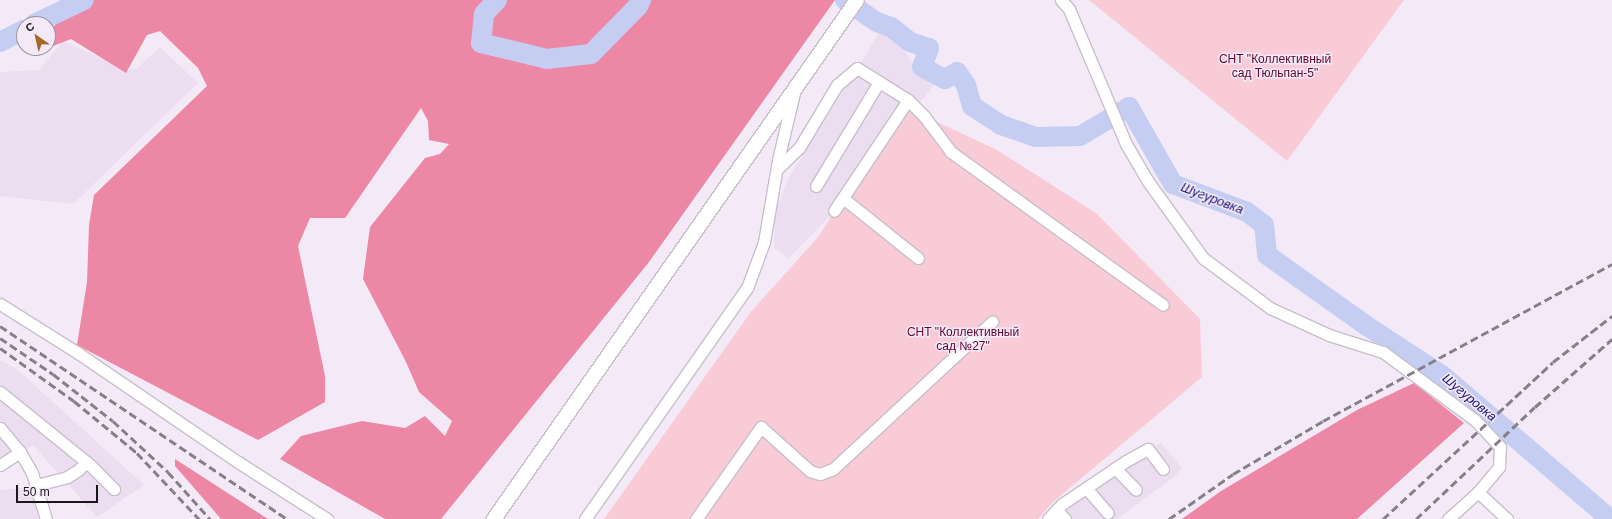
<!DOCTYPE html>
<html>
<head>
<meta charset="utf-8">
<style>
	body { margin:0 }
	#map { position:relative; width:1612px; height:519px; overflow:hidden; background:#f4eaf7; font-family:Helvetica,sans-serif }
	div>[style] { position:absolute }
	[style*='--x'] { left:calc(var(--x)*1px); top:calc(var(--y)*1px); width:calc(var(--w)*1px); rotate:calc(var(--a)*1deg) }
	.built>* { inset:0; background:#ecddf0 }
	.green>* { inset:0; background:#f8cbd7 }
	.forest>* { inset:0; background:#ec87a6 }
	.river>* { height:20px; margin:-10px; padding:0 10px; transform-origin:10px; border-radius:10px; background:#c5cef2 }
	.roads { filter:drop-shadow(1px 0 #c8bfcb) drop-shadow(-1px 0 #c8bfcb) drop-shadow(0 1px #c8bfcb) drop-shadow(0 -1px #c8bfcb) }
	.minor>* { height:11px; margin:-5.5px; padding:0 5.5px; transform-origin:5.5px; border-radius:5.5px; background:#fff }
	.major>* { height:14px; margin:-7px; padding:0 7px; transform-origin:7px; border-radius:7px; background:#fff }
	.rail>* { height:3px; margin-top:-1.5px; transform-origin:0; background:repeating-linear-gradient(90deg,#867f88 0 8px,transparent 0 12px) }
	span { translate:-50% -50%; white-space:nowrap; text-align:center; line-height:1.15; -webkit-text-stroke:3px #f4eaf7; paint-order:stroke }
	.park-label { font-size:12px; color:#630531 }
	.water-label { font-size:13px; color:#1b1176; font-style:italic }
	.north { position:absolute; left:16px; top:16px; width:40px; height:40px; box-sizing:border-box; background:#f4eaf7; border:1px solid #9d959f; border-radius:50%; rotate:326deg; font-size:11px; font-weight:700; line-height:16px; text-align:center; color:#1a161b }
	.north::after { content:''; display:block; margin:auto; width:14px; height:18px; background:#a26927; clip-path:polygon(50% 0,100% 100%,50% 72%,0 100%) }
	.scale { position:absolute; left:16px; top:485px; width:82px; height:18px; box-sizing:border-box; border:2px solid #1a161b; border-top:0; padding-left:5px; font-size:12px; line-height:14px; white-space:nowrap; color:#1a161b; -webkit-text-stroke:3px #f4eaf7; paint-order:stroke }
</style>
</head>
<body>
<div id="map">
	<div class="built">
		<i style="clip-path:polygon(880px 32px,900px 44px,919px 73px,937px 81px,925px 97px,897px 122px,843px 203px,789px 258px,774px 248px,775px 213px,788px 179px)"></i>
		<i style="clip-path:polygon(63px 41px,128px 70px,136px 69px,160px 47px,198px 83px,73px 204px,0 196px,0 72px,39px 70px)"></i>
		<i style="clip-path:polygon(0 360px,18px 370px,144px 485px,97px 517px,33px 445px,0 466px)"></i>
		<i style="clip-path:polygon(1161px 443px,1182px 468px,1173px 478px,1117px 519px,1046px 519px,1148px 449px)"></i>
		<i style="clip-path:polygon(31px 487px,38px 519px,0 519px,0 490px)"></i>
	</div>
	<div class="green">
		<i style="clip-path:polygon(1089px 0,1404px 0,1287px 161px)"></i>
		<i style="clip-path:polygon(903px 106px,997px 150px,1096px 213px,1200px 319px,1202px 377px,1053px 502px,1038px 519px,604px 519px,750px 313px,818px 237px)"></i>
	</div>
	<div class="forest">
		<i style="clip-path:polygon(86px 0,835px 0,649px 262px,441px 519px,385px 519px,280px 459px,301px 436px,362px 421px,405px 428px,425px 416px,445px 436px,452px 421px,419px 392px,406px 362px,363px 279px,370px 227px,425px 158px,440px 154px,449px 144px,429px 140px,428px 121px,421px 108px,345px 218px,310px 218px,298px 246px,325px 376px,325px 402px,258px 440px,77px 345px,87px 282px,89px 225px,94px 195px,207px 86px,198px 68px,160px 31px,147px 35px,126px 73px,71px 39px,48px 48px,48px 33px,71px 7px)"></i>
		<i style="clip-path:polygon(1414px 383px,1464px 423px,1357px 519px,1182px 519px,1221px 491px,1357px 410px)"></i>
		<i style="clip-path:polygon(175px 459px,268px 519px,221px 519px,175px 466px)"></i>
	</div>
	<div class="river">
		<i style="--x:497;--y:0;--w:19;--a:133"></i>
		<i style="--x:484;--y:14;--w:29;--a:96"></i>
		<i style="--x:481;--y:43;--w:68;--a:13.6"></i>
		<i style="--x:547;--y:59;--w:44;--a:-6.5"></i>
		<i style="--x:591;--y:54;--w:67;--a:-45.6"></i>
		<i style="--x:638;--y:6;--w:7;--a:-63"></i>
		<i style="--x:845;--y:0;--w:39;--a:35"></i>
		<i style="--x:877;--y:22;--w:15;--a:20"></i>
		<i style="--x:891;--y:27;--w:24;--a:38"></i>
		<i style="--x:910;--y:42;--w:20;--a:18"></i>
		<i style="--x:929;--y:48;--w:20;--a:110"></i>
		<i style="--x:922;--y:67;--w:26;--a:28"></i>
		<i style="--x:945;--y:79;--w:14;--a:-30"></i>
		<i style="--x:957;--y:72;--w:16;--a:55"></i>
		<i style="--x:966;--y:85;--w:22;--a:74"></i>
		<i style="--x:972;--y:106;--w:35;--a:33"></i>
		<i style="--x:1001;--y:125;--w:37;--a:19"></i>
		<i style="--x:1036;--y:137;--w:44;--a:-1.3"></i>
		<i style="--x:1080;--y:136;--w:57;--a:-30.6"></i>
		<i style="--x:1129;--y:107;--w:89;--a:60.3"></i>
		<i style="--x:1173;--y:184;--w:79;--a:20.7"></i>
		<i style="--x:1247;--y:212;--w:21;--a:37"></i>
		<i style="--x:1264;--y:225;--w:30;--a:84"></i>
		<i style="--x:1267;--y:255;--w:123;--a:35.4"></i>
		<i style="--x:1367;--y:326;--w:90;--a:33.2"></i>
		<i style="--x:1442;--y:375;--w:221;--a:40.6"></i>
		<i style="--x:34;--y:24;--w:55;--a:-25.6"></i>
		<i style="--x:0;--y:42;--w:27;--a:-27"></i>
	</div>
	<div class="roads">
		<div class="minor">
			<i style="--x:1061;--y:0;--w:12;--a:48"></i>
			<i style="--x:1069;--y:9;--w:147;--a:67.1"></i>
			<i style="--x:1126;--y:144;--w:42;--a:59.7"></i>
			<i style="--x:1147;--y:180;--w:96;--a:54.3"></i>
			<i style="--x:1203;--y:258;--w:84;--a:36.7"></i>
			<i style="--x:1270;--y:308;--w:65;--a:24.6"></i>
			<i style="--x:1329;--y:335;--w:57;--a:17.5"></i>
			<i style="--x:1383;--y:352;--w:114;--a:36.5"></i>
			<i style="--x:1475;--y:420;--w:37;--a:47"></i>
			<i style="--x:1500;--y:447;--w:20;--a:93"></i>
			<i style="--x:1499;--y:467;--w:33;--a:130"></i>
			<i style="--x:1478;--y:492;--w:40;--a:138"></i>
			<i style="--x:908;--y:100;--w:23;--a:45"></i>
			<i style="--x:924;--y:116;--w:45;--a:53.1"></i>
			<i style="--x:951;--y:152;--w:261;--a:35.8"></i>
			<i style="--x:777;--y:169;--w:30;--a:-44"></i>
			<i style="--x:799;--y:148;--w:74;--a:-58.9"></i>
			<i style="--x:837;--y:85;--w:26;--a:-40"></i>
			<i style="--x:857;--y:68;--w:60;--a:32.1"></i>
			<i style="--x:908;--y:100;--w:133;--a:123.7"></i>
			<i style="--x:816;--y:186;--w:122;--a:-58.8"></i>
			<i style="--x:843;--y:198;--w:96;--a:38.7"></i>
			<i style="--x:0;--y:304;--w:92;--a:32.1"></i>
			<i style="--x:78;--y:353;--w:194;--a:34.3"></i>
			<i style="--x:238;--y:462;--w:106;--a:32.6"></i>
			<i style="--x:0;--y:392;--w:116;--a:39"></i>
			<i style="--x:90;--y:465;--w:34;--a:45"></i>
			<i style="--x:0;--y:428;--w:31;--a:50"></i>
			<i style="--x:20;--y:452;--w:24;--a:60"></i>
			<i style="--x:32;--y:473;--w:48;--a:73.1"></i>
			<i style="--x:0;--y:465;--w:24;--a:-33"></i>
			<i style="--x:1115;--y:468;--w:30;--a:46"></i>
			<i style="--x:36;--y:485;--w:32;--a:-14"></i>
			<i style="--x:67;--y:477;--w:13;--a:-32"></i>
			<i style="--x:78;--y:470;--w:12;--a:-42"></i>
			<i style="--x:1086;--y:488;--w:33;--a:49"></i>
			<i style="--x:1478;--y:492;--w:40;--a:43"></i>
			<i style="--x:1056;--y:510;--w:13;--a:45"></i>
			<i style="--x:585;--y:519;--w:282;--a:-55"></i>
			<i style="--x:747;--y:288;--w:49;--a:-69.7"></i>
			<i style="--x:764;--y:242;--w:83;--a:-80.3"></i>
			<i style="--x:778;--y:160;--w:69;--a:-76.6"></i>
			<i style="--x:696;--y:519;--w:113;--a:-54.8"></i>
			<i style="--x:761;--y:427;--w:66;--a:41.9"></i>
			<i style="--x:810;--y:471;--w:10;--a:17"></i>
			<i style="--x:820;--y:474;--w:14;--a:-21"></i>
			<i style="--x:833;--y:469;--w:217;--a:-42.8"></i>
			<i style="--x:1048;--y:519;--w:21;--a:-47"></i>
			<i style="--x:1062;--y:504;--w:77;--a:-33.9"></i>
			<i style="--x:1126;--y:461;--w:25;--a:-29"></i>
			<i style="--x:1148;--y:449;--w:25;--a:53"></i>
		</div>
		<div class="major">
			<i style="--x:494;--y:519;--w:633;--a:-55.03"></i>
		</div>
	</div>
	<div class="rail">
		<i style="--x:0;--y:326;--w:346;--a:33.9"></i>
		<i style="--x:0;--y:338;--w:64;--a:34.2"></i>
		<i style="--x:53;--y:374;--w:76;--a:38.1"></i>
		<i style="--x:113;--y:421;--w:75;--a:42.8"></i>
		<i style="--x:168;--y:472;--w:63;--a:48.2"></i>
		<i style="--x:0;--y:348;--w:91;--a:35.6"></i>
		<i style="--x:74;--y:401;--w:82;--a:39.5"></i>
		<i style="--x:137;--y:453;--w:91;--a:46.8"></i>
		<i style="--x:1169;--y:519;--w:78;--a:-35.1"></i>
		<i style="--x:1233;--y:474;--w:104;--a:-30.5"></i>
		<i style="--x:1323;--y:421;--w:329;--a:-28.5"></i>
		<i style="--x:1383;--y:519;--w:231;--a:-42.7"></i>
		<i style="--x:1553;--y:362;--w:75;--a:-37.9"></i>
		<i style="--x:1416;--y:519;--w:163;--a:-43.3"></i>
		<i style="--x:1535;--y:407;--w:103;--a:-41.4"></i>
	</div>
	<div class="park-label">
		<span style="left:1275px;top:67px">СНТ "Коллективный<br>сад Тюльпан-5"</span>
		<span style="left:963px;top:340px">СНТ "Коллективный<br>сад №27"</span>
	</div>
	<div class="water-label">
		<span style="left:1212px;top:199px;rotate:21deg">Шугуровка</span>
		<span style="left:1469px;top:398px;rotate:40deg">Шугуровка</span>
	</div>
	<div class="north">С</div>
	<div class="scale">50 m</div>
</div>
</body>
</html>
